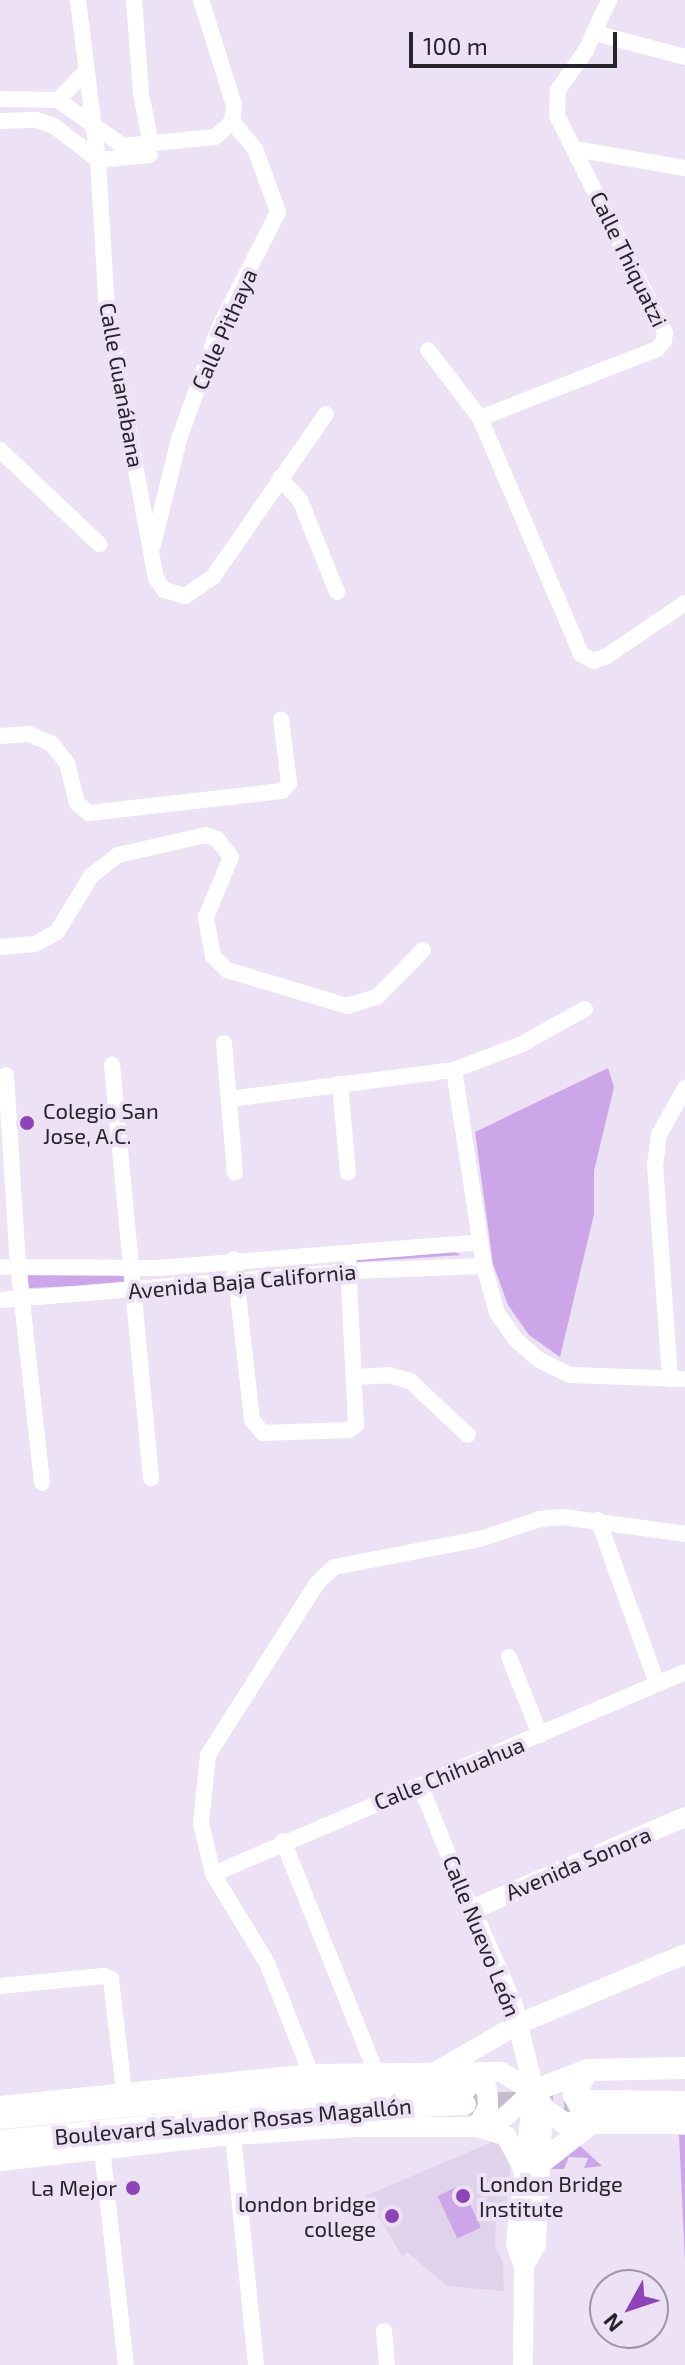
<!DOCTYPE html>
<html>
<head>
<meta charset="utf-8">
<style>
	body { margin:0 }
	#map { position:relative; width:685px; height:2365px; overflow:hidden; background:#ece1f5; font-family:"Exo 2",sans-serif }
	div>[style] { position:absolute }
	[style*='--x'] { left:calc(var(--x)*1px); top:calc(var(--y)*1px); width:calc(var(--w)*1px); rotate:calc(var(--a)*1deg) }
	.built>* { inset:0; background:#e1d2ec }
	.green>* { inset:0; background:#cda5e9; transform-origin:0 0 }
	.highway-tunnel>* { height:22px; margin-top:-11px; transform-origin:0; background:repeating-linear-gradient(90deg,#c5bbcc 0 22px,transparent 0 33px) }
	.minor>* { height:16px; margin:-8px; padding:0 8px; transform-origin:8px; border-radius:8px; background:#fff }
	.major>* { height:20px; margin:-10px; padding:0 10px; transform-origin:10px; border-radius:10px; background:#fff }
	.highway>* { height:22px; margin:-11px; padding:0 11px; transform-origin:11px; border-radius:11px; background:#fff }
	.dots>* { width:22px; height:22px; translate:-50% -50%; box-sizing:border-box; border:4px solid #ece1f5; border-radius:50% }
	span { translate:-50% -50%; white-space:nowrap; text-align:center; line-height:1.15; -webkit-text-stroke:8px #ece1f5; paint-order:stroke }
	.street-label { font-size:22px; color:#27232a }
	.poi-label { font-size:22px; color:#27232a }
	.left { translate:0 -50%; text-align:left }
	.right { translate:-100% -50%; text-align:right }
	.north { position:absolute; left:589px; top:2269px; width:80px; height:80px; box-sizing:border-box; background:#ece1f5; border:2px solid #9d95a4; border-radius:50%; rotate:230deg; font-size:22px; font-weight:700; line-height:32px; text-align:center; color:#27232a }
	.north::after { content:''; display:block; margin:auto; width:28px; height:36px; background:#8d44b7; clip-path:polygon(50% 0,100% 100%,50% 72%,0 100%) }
	.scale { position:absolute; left:409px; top:32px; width:208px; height:36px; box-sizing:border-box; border:4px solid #27232a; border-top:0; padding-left:10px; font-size:24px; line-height:28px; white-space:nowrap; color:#27232a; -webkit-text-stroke:6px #ece1f5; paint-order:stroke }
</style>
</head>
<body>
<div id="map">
	<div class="built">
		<i style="clip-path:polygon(499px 2139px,511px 2165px,506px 2204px,496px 2221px,495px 2247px,503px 2262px,504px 2291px,447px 2286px,407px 2252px,403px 2257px,365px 2196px)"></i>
	</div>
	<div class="green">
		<i style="clip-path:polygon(608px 1068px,614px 1087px,594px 1171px,594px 1214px,560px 1357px,529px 1335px,508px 1305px,493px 1264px,475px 1132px)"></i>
		<i style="clip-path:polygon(452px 1251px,461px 1255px,357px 1262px,357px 1257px)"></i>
		<i style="clip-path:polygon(27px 1270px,123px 1274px,125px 1284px,29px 1288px)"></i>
		<i style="clip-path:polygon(679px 2135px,685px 2135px,685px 2263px)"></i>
		<i style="clip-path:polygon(576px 2142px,602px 2166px,584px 2168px,588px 2158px,569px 2157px,564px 2169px,551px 2169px)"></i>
		<i style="left:461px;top:2185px;width:47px;height:26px;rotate:65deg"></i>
	</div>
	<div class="highway-tunnel">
		<i style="--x:465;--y:2104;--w:126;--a:-1.4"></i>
	</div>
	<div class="minor">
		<i style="--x:78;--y:0;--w:161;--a:82.9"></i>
		<i style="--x:98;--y:160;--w:152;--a:86.6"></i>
		<i style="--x:107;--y:312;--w:270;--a:79.6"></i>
		<i style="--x:156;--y:578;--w:14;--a:56"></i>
		<i style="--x:164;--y:590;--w:22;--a:16"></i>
		<i style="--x:185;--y:596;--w:34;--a:-34"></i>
		<i style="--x:213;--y:577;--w:198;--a:-55.3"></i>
		<i style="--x:134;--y:0;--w:93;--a:85.7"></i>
		<i style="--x:141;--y:93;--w:52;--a:78.9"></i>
		<i style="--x:595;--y:33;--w:93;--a:14.9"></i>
		<i style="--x:0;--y:99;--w:58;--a:1"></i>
		<i style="--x:58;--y:100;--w:80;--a:35.3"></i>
		<i style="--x:123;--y:146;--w:92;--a:-5.6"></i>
		<i style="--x:215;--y:137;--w:23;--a:-41"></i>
		<i style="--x:232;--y:122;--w:17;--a:-83"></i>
		<i style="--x:234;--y:105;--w:110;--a:-107.4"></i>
		<i style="--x:58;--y:100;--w:37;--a:-46"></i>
		<i style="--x:0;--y:121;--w:37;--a:-2"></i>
		<i style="--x:37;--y:120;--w:18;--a:19"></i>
		<i style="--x:54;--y:126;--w:56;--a:37.7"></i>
		<i style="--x:98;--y:160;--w:52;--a:-5.5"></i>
		<i style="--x:575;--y:149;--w:112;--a:9.8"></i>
		<i style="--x:428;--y:350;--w:86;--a:52.6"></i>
		<i style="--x:480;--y:418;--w:257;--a:66.8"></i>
		<i style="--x:581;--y:654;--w:14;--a:30"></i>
		<i style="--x:593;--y:661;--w:15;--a:-20"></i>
		<i style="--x:607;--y:656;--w:94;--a:-34.2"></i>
		<i style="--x:480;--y:418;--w:190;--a:-21.3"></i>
		<i style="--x:657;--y:349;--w:11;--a:-49"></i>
		<i style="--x:664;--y:341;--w:8;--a:-83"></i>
		<i style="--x:665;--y:333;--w:243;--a:-116.4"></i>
		<i style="--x:557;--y:115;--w:25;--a:-88"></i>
		<i style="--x:558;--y:90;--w:49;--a:-55"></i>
		<i style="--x:586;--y:50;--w:55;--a:-65.3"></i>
		<i style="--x:0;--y:450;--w:137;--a:43.5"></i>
		<i style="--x:280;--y:478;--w:30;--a:48"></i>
		<i style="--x:300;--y:500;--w:99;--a:68.1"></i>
		<i style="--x:153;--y:545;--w:109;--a:-76.2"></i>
		<i style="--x:179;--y:439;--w:120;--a:-70.1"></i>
		<i style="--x:220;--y:326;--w:128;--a:-63"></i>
		<i style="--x:278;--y:212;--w:67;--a:-110.1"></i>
		<i style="--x:255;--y:149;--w:35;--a:-130"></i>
		<i style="--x:0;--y:736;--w:29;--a:-4"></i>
		<i style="--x:29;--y:734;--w:25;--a:23"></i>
		<i style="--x:52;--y:744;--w:24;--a:52"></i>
		<i style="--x:67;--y:763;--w:41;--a:76"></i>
		<i style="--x:77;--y:803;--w:16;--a:40"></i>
		<i style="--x:89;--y:813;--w:194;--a:-6.5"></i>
		<i style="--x:282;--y:791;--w:11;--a:-49"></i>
		<i style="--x:289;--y:783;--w:64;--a:-97.1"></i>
		<i style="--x:0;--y:947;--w:35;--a:-5"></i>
		<i style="--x:35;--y:944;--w:25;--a:-29"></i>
		<i style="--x:57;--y:932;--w:66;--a:-58.7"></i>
		<i style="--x:91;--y:876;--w:34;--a:-38"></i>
		<i style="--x:118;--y:855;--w:90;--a:-12.8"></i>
		<i style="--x:206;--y:835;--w:12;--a:20"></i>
		<i style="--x:217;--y:839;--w:23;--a:52"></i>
		<i style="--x:231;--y:857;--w:65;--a:112.6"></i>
		<i style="--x:206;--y:917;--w:40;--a:80"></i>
		<i style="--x:213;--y:956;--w:20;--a:45"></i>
		<i style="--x:227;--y:970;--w:125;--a:16.7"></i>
		<i style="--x:347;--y:1006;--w:31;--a:-17"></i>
		<i style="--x:377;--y:997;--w:66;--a:-45.6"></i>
		<i style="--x:224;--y:1043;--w:130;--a:85.2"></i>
		<i style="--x:112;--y:1065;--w:415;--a:84.6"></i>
		<i style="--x:454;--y:1070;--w:198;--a:81.3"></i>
		<i style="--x:484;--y:1266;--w:49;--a:74.5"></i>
		<i style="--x:497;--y:1313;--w:32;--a:55"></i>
		<i style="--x:515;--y:1339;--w:32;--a:41"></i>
		<i style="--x:539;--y:1360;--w:34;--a:26"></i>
		<i style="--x:570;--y:1375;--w:115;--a:2"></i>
		<i style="--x:6;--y:1075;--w:190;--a:86.4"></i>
		<i style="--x:18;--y:1265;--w:219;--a:83.7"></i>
		<i style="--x:340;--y:1084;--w:89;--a:84.9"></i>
		<i style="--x:230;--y:1099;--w:226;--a:-7.4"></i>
		<i style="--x:454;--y:1070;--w:73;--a:-20.9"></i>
		<i style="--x:522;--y:1044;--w:72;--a:-29.1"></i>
		<i style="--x:234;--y:1259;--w:162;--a:83.6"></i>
		<i style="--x:252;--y:1420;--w:17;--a:50"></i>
		<i style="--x:263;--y:1433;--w:86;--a:-2"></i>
		<i style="--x:349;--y:1430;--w:9;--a:-36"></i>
		<i style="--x:356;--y:1425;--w:164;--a:-92.8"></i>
		<i style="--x:0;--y:1267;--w:159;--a:0.4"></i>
		<i style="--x:159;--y:1268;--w:321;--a:-4.6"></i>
		<i style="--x:0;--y:1300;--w:351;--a:-4.7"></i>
		<i style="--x:350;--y:1271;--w:134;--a:-2.1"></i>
		<i style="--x:356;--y:1377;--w:33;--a:-3"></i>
		<i style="--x:389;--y:1375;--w:22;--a:16"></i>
		<i style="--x:410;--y:1381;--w:79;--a:43"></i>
		<i style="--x:670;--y:1379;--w:214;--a:-94"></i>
		<i style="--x:655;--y:1166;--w:31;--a:-83"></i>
		<i style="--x:659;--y:1135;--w:54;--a:-61"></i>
		<i style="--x:598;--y:1520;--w:173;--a:70.1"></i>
		<i style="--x:509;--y:1657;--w:84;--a:68.3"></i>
		<i style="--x:420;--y:1785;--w:135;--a:67.8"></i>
		<i style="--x:283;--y:1841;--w:252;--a:68.1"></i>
		<i style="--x:213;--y:1874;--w:513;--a:-23.17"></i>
		<i style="--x:0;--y:1986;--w:104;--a:-5.5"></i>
		<i style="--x:104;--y:1976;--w:8;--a:23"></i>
		<i style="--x:111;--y:1979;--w:114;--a:83.4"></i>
		<i style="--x:311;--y:2074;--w:119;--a:-111.6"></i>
		<i style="--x:267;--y:1963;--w:104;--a:-121.2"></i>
		<i style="--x:213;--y:1874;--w:52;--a:-103.2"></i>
		<i style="--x:201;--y:1823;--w:68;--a:-84.1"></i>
		<i style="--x:208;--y:1755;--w:204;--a:-57.6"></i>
		<i style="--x:317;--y:1583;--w:23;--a:-43"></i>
		<i style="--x:334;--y:1567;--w:149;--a:-10.9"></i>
		<i style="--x:480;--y:1539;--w:63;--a:-18.4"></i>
		<i style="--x:540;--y:1519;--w:23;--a:-5"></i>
		<i style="--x:563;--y:1517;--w:123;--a:7.9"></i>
		<i style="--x:233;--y:2135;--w:231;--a:84.3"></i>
		<i style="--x:102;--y:2149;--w:217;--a:83.7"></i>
		<i style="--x:384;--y:2331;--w:34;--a:85"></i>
	</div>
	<div class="major">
		<i style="--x:436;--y:2072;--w:95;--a:-30.3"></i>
		<i style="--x:518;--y:2024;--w:181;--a:-22.7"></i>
		<i style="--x:463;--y:2073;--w:29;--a:34"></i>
		<i style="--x:487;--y:2089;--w:18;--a:87"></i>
		<i style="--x:488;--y:2107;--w:23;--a:119"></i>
		<i style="--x:0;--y:2106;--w:313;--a:-5.9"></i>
		<i style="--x:311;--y:2074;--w:190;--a:-0.6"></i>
		<i style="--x:501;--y:2072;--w:37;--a:31"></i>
		<i style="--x:481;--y:2127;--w:27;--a:-24"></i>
		<i style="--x:506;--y:2116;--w:37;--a:-43"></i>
		<i style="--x:0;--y:2161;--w:234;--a:-6.4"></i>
		<i style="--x:233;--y:2135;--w:122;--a:-3.8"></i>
		<i style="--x:355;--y:2127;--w:122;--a:0"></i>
		<i style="--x:477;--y:2127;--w:30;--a:17"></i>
		<i style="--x:506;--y:2136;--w:41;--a:62.2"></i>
		<i style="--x:524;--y:2266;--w:25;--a:-61"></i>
		<i style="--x:536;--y:2244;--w:120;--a:-87.1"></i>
		<i style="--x:542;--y:2124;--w:119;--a:-103.6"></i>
		<i style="--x:514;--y:2008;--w:107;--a:-113.7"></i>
		<i style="--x:471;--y:1910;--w:233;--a:-23.5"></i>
		<i style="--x:523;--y:2365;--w:99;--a:-89.4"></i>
		<i style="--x:524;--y:2266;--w:23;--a:-110"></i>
		<i style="--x:516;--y:2244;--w:142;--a:-83.5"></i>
	</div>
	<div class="highway">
		<i style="--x:685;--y:2068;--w:97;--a:178.8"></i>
		<i style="--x:588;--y:2070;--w:59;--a:159.1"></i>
		<i style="--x:533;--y:2091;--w:22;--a:58"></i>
		<i style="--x:545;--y:2110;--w:23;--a:34"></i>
		<i style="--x:564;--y:2123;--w:121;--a:0"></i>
		<i style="--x:588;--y:2070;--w:29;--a:119"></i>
		<i style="--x:574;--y:2095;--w:34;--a:63"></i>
		<i style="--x:591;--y:2101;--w:94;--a:0.6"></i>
		<i style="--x:0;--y:2118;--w:302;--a:-5.5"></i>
		<i style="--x:301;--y:2089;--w:165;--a:-0.3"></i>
		<i style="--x:0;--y:2141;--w:302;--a:-5.7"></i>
		<i style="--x:301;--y:2111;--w:164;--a:-2.4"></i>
		<i style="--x:543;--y:2161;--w:58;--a:-38"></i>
	</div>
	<div class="dots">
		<i style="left:27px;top:1123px;background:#8d44b7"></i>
		<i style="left:133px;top:2188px;background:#8d44b7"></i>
		<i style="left:463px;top:2196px;background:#8d44b7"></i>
		<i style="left:392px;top:2216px;background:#8d44b7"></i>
	</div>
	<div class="street-label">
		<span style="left:629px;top:259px;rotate:64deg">Calle Thiquatzi</span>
		<span style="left:224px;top:329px;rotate:-66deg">Calle Pithaya</span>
		<span style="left:122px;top:385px;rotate:80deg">Calle Guanábana</span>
		<span style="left:242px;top:1281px;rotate:-5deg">Avenida Baja California</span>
		<span style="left:449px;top:1773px;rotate:-22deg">Calle Chihuahua</span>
		<span style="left:578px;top:1863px;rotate:-23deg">Avenida Sonora</span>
		<span style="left:482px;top:1936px;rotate:68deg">Calle Nuevo León</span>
		<span style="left:233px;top:2121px;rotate:-5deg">Boulevard Salvador Rosas Magallón</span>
	</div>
	<div class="poi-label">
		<span class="left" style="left:43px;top:1123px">Colegio San<br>Jose, A.C.</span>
		<span class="left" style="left:479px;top:2196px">London Bridge<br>Institute</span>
		<span class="right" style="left:117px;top:2188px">La Mejor</span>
		<span class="right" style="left:376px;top:2216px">london bridge<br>college</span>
	</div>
	<div class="north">N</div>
	<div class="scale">100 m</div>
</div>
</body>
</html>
